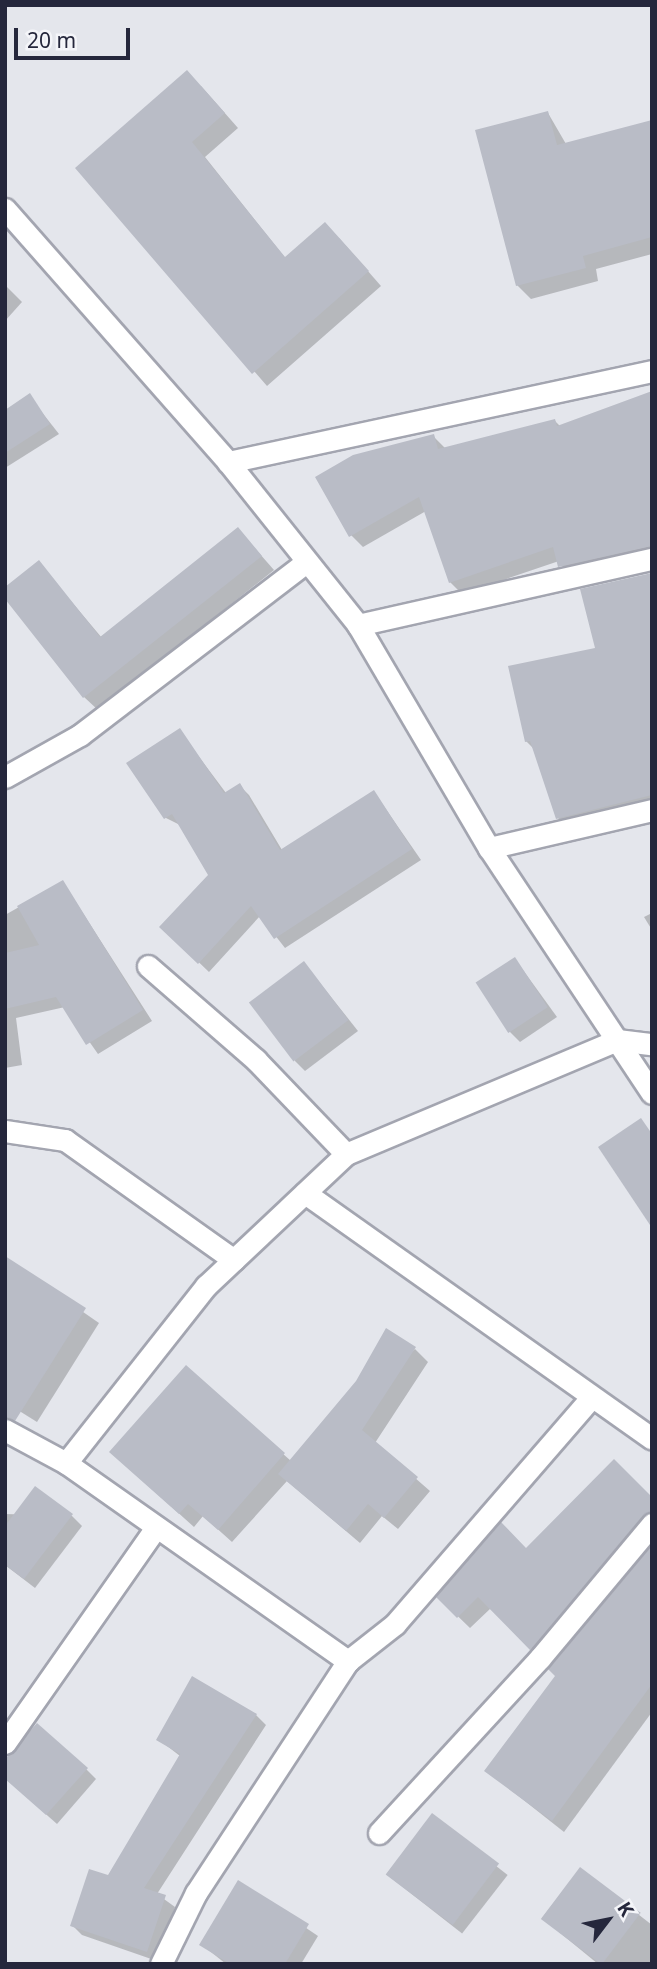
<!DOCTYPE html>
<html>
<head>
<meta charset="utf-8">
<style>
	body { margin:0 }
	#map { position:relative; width:657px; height:1969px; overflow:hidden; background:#e4e6ec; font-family:"Noto Sans",sans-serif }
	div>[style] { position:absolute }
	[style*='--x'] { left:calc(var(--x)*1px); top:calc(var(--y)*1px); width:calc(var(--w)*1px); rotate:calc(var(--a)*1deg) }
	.shadow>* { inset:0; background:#0003; transform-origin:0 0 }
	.building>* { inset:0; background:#b9bcc6; transform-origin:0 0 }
	.roads { filter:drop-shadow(2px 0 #a3a5b0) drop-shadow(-2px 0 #a3a5b0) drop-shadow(0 2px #a3a5b0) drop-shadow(0 -2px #a3a5b0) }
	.street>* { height:21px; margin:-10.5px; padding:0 10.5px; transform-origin:10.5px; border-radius:10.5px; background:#fff }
	.secondary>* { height:21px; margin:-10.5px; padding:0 10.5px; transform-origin:10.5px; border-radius:10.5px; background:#fff }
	span { translate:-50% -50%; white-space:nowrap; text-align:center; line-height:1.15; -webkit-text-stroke:5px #f4f5f9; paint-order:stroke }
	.frame { position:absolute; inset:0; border:7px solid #25273c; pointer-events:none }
	.north { position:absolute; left:573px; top:1885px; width:70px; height:70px; -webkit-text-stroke:5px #f4f5f9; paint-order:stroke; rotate:58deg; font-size:19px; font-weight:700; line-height:28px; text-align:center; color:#25273c }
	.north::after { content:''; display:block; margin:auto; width:24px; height:32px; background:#25273c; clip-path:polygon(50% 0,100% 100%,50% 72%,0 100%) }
	.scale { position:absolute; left:14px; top:28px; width:116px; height:32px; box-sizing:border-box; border:4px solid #25273c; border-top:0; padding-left:9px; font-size:21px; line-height:24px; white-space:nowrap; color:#25273c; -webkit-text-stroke:5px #f4f5f9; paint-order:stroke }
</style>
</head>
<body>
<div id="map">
	<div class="shadow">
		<i style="clip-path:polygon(201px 86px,238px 128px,205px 157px,286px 259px,339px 238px,381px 286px,267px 386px,77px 168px)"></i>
		<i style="clip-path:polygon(548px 113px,566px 144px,652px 122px,652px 254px,596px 269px,598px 281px,531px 299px,517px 285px)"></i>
		<i style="clip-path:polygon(5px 285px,22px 302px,5px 321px)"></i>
		<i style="clip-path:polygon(652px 393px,652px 564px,572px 578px,559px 561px,462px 594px,450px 582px,426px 511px,363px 547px,351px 535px,433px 436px,446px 449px,555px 421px,560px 426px)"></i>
		<i style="clip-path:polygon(29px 396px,59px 434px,5px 468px,5px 412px)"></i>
		<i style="clip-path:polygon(238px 529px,274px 570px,98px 710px,84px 697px,39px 563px,102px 638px)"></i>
		<i style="clip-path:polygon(652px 574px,652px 809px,571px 831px,558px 818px,535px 750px,526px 741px)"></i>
		<i style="clip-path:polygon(179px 730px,226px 793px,239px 785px,249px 795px,282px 850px,374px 792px,421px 860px,285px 948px,260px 916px,209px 972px,162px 927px,211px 875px,180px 825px,166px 818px,129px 764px)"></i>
		<i style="clip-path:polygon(63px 882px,152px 1021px,98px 1054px,65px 1007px,16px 1018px,22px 1065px,5px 1068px,5px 915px)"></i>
		<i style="clip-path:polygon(652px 913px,652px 930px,644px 917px)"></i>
		<i style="clip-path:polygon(515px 959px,557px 1017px,520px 1042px,510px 1032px)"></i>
		<i style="clip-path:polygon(304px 963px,358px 1031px,305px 1071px,295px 1061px)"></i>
		<i style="clip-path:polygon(5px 1258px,99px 1323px,37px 1422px,5px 1402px)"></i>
		<i style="clip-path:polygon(415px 1349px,428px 1362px,375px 1443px,430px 1491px,398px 1529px,382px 1516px,360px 1543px,287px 1481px,232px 1542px,203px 1516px,194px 1527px,125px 1465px,186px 1367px,291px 1461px)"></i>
		<i style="clip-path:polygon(652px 1500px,652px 1530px,543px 1660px,491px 1608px,470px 1628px,438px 1597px,526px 1550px)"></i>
		<i style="clip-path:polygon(5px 1514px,72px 1516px,82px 1526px,35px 1588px,5px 1565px)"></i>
		<i style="clip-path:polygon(652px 1547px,652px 1712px,564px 1832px,487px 1771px)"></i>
		<i style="clip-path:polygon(256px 1715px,266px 1725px,157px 1894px,175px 1907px,157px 1961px,82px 1935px,72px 1925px,109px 1877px,180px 1756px,158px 1739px)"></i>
		<i style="clip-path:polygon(86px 1769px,96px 1779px,57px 1824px,5px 1778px)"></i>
		<i style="left:432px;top:1816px;width:96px;height:74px;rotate:38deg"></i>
		<i style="clip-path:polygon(580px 1869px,652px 1925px,652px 1964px,598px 1964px,542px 1918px)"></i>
		<i style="clip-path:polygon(238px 1882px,318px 1936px,301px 1964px,226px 1964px,201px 1944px)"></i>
	</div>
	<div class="building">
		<i style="clip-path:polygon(187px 70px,225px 113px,192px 142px,285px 257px,325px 222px,369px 271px,252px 374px,75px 168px)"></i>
		<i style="clip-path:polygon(548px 111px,557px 145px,652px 120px,652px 237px,583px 256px,586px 268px,516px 286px,475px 130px)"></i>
		<i style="clip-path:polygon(652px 391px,652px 546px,558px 567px,553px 547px,449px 583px,419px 497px,349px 537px,315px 477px,353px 455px,434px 434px,438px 449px,555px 419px,557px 426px)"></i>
		<i style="clip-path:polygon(30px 393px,50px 424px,5px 453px,5px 410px)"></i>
		<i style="clip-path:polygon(238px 527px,262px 556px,83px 698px,5px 599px,5px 587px,39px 560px,100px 637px)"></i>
		<i style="clip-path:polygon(652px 573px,652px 795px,556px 819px,530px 741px,525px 742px,508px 666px,595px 648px,580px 589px)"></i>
		<i style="clip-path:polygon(180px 728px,224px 793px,240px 783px,280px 850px,374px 790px,412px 849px,274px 939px,251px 906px,198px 964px,159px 927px,208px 875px,172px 814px,164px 819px,126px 763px)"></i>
		<i style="clip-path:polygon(63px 880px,143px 1010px,86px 1045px,56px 997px,5px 1009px,5px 953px,39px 945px,17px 906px)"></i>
		<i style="left:515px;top:957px;width:60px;height:47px;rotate:57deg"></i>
		<i style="left:304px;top:961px;width:74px;height:69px;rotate:53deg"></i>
		<i style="clip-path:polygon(641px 1118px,652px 1134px,652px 1228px,598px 1147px)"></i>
		<i style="clip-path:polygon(5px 1256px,86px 1308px,15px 1421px,5px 1417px)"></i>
		<i style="clip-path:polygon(386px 1328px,416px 1347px,362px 1430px,418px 1477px,384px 1518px,368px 1504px,346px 1531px,278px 1474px,356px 1381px)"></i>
		<i style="clip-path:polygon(186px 1365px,285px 1453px,218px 1530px,188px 1504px,179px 1514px,109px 1452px)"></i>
		<i style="clip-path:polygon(614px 1459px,652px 1497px,652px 1511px,530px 1650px,478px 1597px,457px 1618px,436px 1597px,501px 1522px,526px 1548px)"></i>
		<i style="clip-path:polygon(35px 1486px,73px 1514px,24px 1579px,5px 1565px,5px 1526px)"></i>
		<i style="clip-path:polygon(652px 1545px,652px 1684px,552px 1821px,484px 1771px,555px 1676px,548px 1669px)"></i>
		<i style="clip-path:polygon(192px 1676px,257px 1714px,144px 1888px,166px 1895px,147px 1952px,70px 1926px,89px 1869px,108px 1875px,180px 1754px,156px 1740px)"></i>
		<i style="clip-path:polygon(37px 1723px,88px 1768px,46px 1815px,5px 1779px,5px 1759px)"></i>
		<i style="left:432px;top:1813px;width:84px;height:77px;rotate:37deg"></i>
		<i style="left:580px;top:1867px;width:76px;height:65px;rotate:37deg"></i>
		<i style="clip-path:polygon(238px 1880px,309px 1924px,285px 1964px,230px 1964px,199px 1945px)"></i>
	</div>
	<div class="roads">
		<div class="street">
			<i style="--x:228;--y:462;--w:434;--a:-12.1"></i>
			<i style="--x:358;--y:625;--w:301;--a:-12.7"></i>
			<i style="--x:5;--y:777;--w:86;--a:-29.2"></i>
			<i style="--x:80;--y:735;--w:285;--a:-37.4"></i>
			<i style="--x:489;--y:848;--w:167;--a:-13.1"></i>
			<i style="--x:148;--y:966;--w:143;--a:41"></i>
			<i style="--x:256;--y:1060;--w:130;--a:46.2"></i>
			<i style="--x:5;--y:1131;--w:61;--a:8.5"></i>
			<i style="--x:65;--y:1140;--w:207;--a:35.4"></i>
			<i style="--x:305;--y:1193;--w:425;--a:35.3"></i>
			<i style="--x:5;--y:1430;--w:69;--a:28.4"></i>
			<i style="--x:66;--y:1463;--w:345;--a:35.1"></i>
			<i style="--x:66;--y:1463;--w:226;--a:-51.7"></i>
			<i style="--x:206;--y:1286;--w:192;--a:-43.3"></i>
			<i style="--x:346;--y:1154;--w:294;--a:-22.8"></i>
			<i style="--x:617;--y:1040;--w:35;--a:7"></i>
			<i style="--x:5;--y:1743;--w:261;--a:-55"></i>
			<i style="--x:379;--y:1833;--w:238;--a:-47.4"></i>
			<i style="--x:540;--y:1658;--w:175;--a:-50.1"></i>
			<i style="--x:161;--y:1964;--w:79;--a:-63.8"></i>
			<i style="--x:196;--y:1893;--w:277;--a:-56.8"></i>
			<i style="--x:348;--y:1661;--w:60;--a:-38.2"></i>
			<i style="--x:395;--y:1624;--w:299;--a:-49.1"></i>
		</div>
		<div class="secondary">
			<i style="--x:5;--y:209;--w:337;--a:48.6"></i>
			<i style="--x:228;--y:462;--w:208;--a:51.4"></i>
			<i style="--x:358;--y:625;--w:259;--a:59.6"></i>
			<i style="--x:489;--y:848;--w:294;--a:56.4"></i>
		</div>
	</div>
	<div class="frame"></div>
	<div class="north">K</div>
	<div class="scale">20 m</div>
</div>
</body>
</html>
